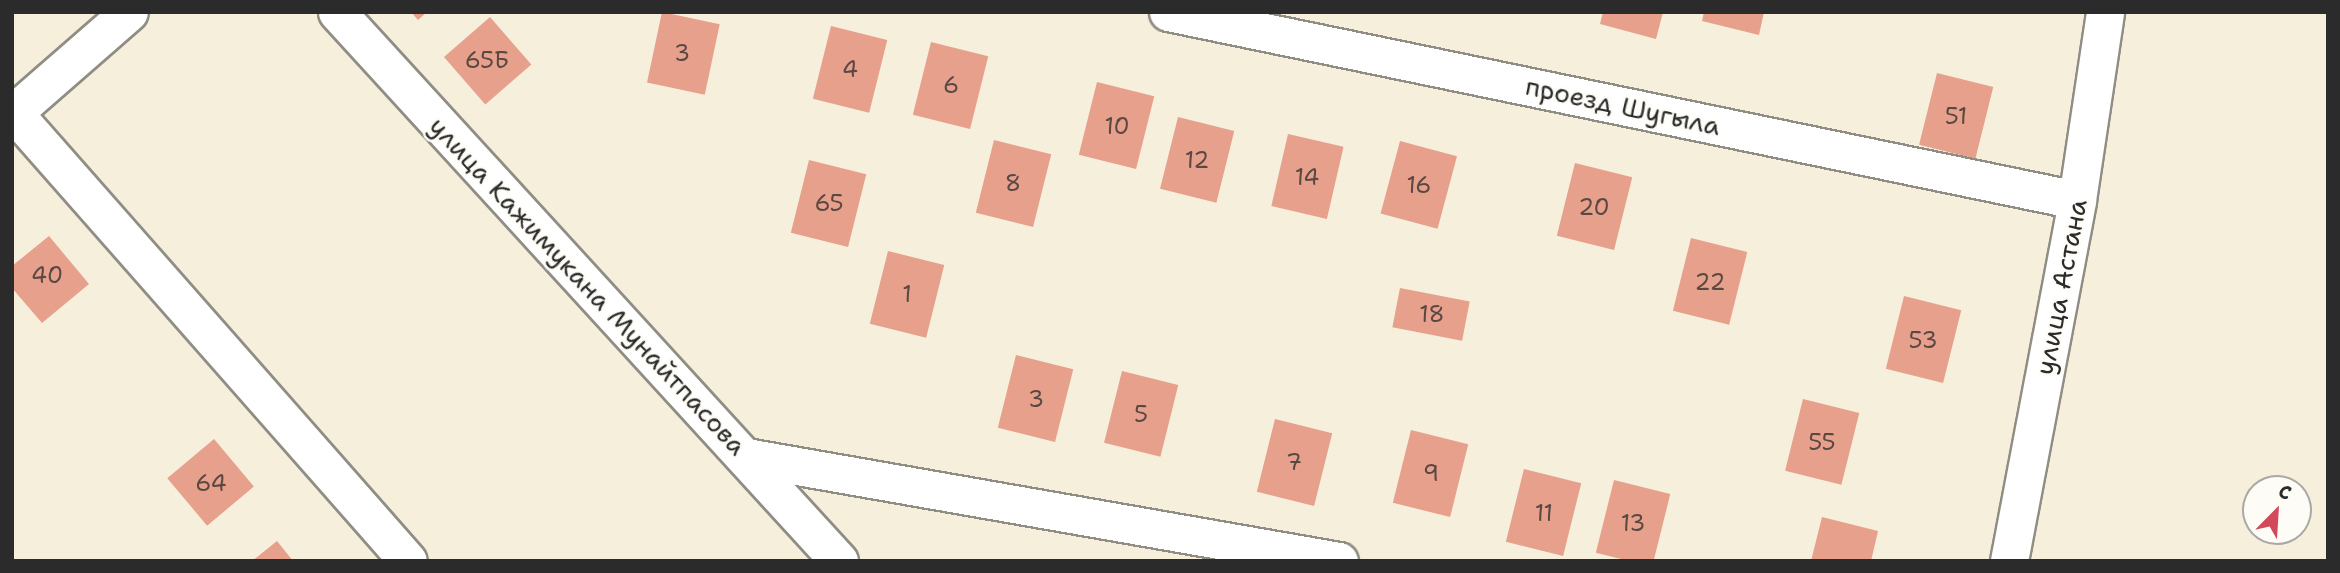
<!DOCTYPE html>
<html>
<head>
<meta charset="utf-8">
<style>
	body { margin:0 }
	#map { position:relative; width:2340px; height:573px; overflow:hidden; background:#f5efdc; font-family:"Shantell Sans",sans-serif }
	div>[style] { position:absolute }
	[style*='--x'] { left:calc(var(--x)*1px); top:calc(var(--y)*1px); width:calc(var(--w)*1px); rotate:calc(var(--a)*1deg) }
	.building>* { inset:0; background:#e7a08c; transform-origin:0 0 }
	.roads { filter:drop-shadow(2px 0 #908d84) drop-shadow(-2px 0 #908d84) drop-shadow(0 2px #908d84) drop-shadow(0 -2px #908d84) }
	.minor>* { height:37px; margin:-18.5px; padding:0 18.5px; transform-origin:18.5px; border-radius:18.5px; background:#fff }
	span { translate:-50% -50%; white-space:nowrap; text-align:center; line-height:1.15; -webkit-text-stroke:5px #fdfcf7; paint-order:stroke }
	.number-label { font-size:23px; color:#5a4843 }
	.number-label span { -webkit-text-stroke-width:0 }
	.street-label { font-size:26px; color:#2b2b2b }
	.frame { position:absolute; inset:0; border:14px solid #2b2b2b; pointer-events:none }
	.north { position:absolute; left:2242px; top:475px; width:70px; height:70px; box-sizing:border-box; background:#fdfcf7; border:2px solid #a9a8a5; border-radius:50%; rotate:24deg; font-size:19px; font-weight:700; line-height:28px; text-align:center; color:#2b2b2b }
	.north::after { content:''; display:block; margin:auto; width:24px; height:32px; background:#d1495b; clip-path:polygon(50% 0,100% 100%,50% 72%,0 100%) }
</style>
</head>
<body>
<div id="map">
	<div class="building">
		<i style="clip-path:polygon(411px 12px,427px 12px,418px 20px)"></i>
		<i style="left:662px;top:12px;width:59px;height:72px;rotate:12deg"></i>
		<i style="clip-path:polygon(1603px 12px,1663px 12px,1656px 39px,1600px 24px)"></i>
		<i style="clip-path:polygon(1704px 12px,1764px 12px,1759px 35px,1702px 21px)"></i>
		<i style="left:490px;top:17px;width:63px;height:61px;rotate:49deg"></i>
		<i style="left:831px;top:26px;width:58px;height:75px;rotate:14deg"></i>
		<i style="left:931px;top:42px;width:59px;height:75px;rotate:14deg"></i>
		<i style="left:1937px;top:73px;width:58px;height:74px;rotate:14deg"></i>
		<i style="left:1097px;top:82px;width:59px;height:75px;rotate:14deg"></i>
		<i style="left:1178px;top:117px;width:58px;height:74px;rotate:14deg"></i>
		<i style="left:1288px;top:134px;width:57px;height:74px;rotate:13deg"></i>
		<i style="left:994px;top:140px;width:59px;height:75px;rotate:14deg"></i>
		<i style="left:1400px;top:141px;width:59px;height:75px;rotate:15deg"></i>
		<i style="left:809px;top:160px;width:59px;height:75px;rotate:14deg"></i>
		<i style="left:1575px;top:163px;width:59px;height:75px;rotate:14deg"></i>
		<i style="clip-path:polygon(49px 236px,89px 284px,42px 323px,12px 288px,12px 266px)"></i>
		<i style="left:1691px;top:238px;width:58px;height:75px;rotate:14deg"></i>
		<i style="left:888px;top:251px;width:58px;height:75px;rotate:14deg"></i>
		<i style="left:1400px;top:288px;width:71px;height:40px;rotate:11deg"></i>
		<i style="left:1904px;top:296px;width:59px;height:75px;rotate:14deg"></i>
		<i style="left:1016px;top:355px;width:59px;height:75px;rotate:14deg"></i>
		<i style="left:1122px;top:371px;width:58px;height:74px;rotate:14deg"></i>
		<i style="left:1803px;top:399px;width:58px;height:74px;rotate:14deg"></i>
		<i style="left:1275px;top:419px;width:59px;height:75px;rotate:14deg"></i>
		<i style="left:1411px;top:430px;width:59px;height:75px;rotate:14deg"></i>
		<i style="left:214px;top:439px;width:62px;height:61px;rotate:50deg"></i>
		<i style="left:1524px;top:469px;width:59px;height:75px;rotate:14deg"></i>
		<i style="left:1614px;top:480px;width:58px;height:75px;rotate:14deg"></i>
		<i style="clip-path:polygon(1822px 517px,1878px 531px,1871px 561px,1811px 561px)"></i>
		<i style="clip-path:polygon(277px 541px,293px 561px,252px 561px)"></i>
	</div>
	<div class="roads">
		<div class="minor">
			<i style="--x:337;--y:12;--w:744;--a:47.56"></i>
			<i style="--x:1168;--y:12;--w:928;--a:11.69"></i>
			<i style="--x:12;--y:111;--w:599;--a:48.65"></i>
			<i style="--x:12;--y:114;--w:155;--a:-41.1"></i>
			<i style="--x:746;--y:457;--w:602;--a:9.95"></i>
			<i style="--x:2009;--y:561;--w:367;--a:-79.3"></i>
			<i style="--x:2077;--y:200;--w:190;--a:-81.5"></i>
		</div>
	</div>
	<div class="number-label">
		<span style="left:682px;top:53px">3</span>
		<span style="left:487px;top:60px">65Б</span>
		<span style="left:850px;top:69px">4</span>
		<span style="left:951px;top:85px">6</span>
		<span style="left:1956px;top:116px">51</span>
		<span style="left:1117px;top:126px">10</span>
		<span style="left:1197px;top:160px">12</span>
		<span style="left:1307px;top:177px">14</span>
		<span style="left:1013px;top:183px">8</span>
		<span style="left:1419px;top:185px">16</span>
		<span style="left:829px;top:203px">65</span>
		<span style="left:1594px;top:207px">20</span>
		<span style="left:47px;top:275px">40</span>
		<span style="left:1710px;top:282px">22</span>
		<span style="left:907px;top:294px">1</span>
		<span style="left:1432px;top:314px">18</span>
		<span style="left:1923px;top:340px">53</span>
		<span style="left:1036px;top:399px">3</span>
		<span style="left:1141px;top:414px">5</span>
		<span style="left:1822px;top:442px">55</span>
		<span style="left:1294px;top:462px">7</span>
		<span style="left:1431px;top:473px">9</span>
		<span style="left:211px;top:483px">64</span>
		<span style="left:1544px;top:513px">11</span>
		<span style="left:1633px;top:523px">13</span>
	</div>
	<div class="street-label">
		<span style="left:1623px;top:106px;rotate:12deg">проезд Шугыла</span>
		<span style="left:588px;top:286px;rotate:47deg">улица Кажимукана Мунайтпасова</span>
		<span style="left:2061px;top:287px;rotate:-79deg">улица Астана</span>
	</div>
	<div class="frame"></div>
	<div class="north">С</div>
</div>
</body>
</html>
